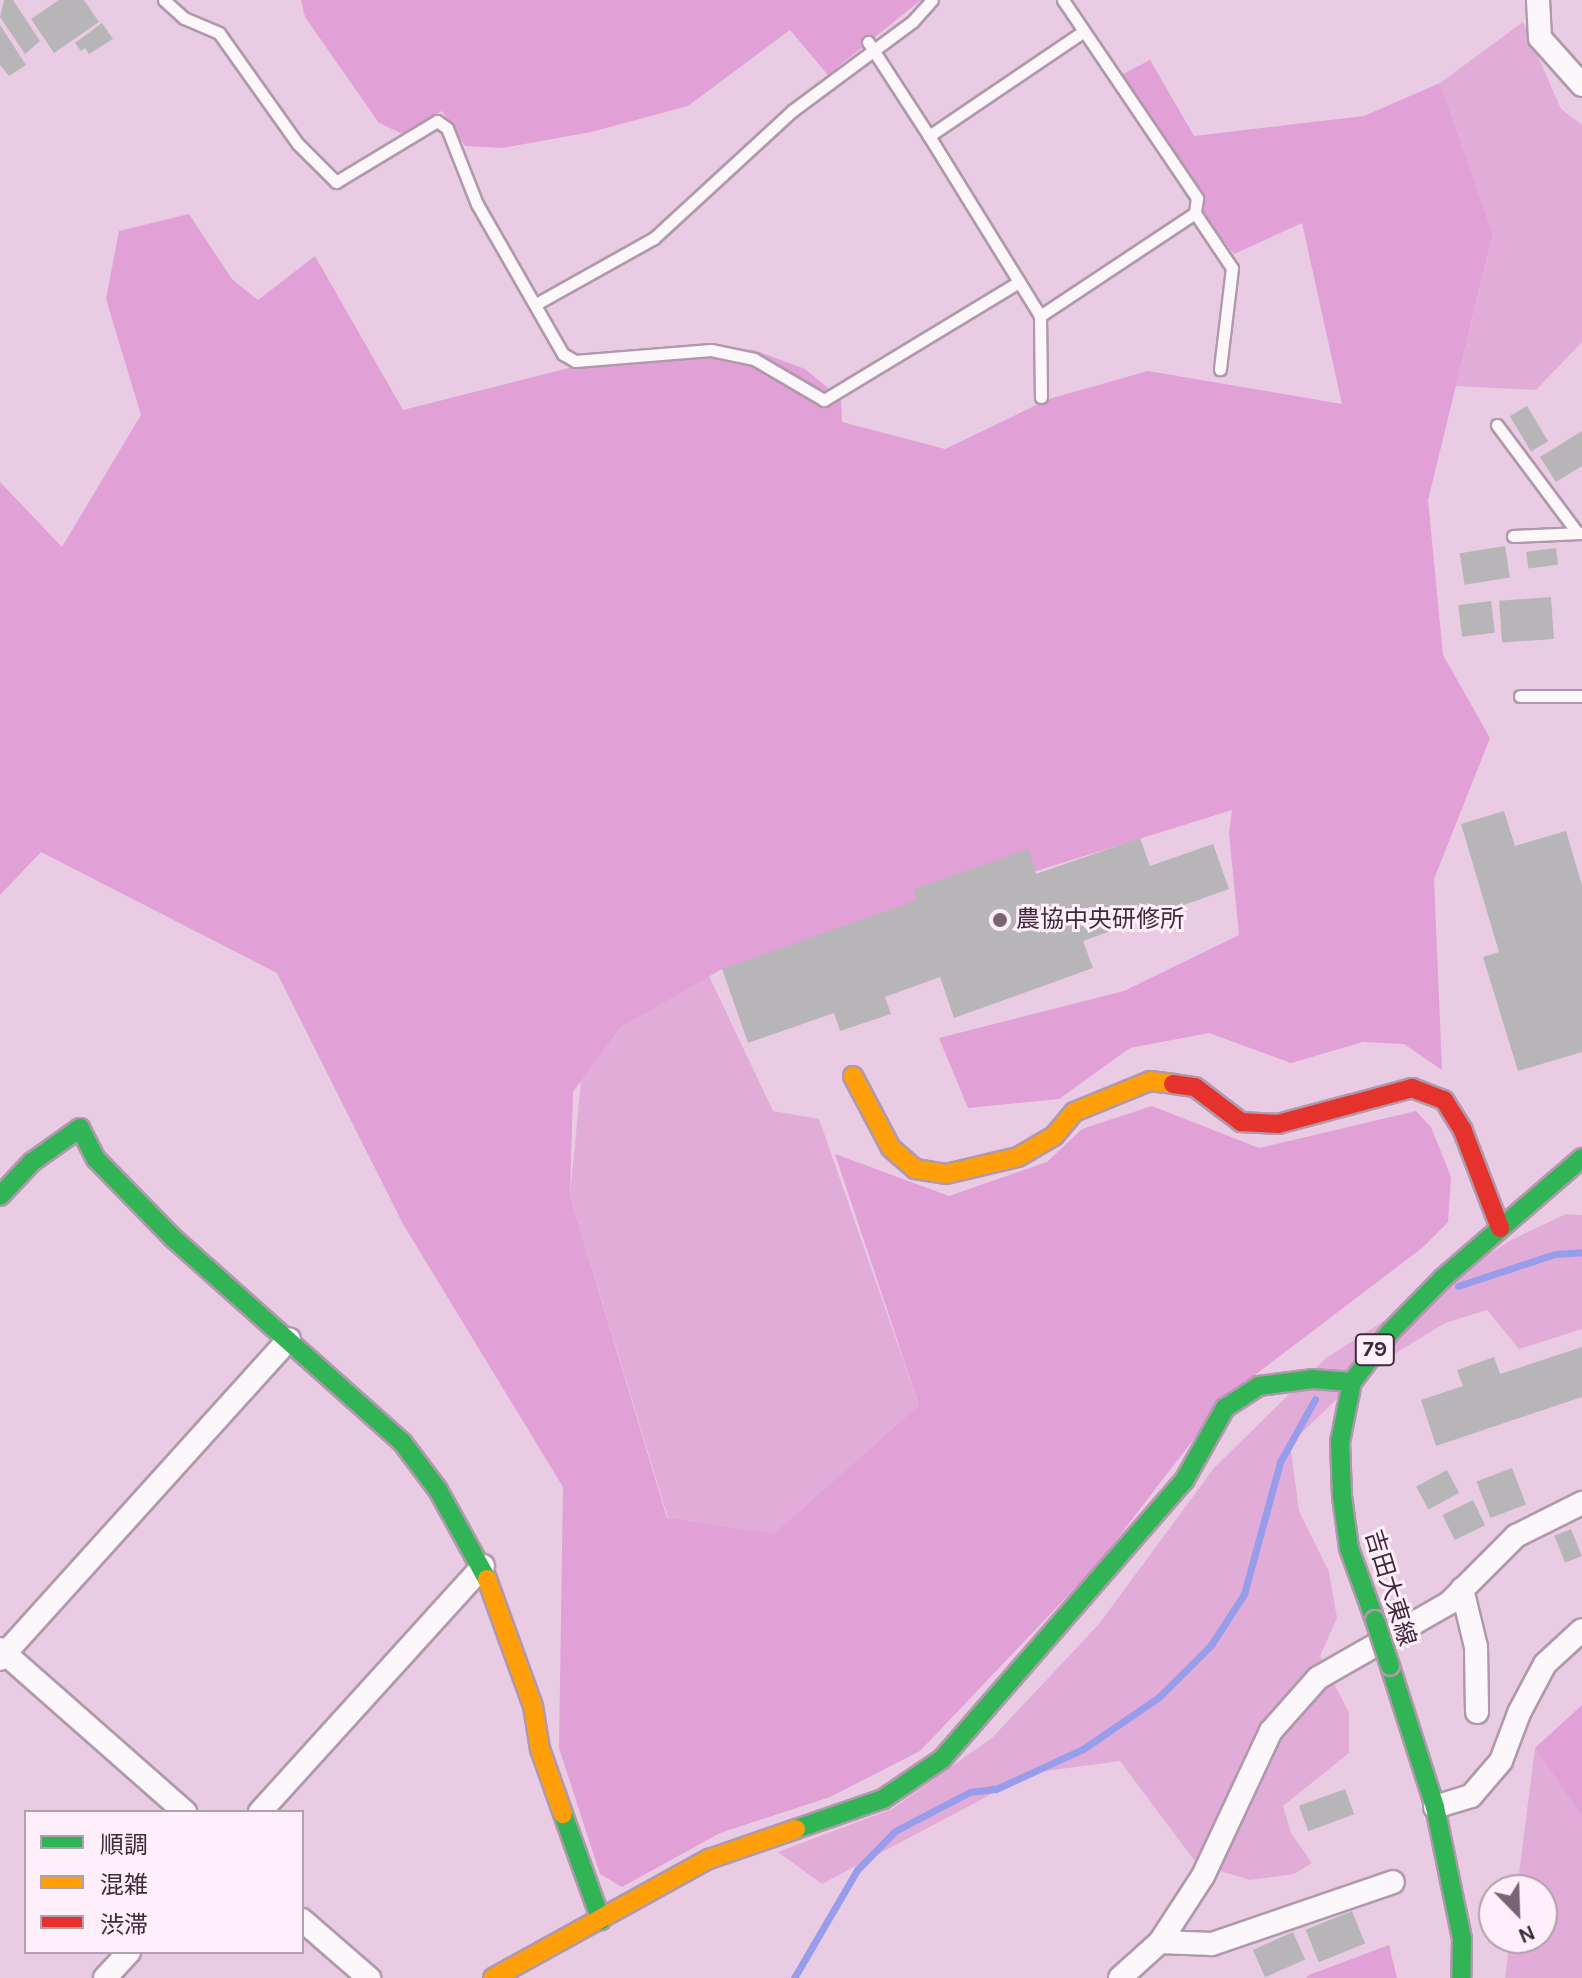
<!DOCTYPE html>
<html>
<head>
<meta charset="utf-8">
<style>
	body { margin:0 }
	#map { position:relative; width:1582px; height:1978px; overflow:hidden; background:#e9cce3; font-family:Karla,"Noto Sans JP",sans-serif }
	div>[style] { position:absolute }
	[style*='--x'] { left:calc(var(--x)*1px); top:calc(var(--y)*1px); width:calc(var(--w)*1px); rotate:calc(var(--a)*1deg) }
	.green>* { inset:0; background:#e1acd8 }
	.forest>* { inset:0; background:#e1a0d6 }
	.stream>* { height:7px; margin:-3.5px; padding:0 3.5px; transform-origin:3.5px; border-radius:3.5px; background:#979ceb }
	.building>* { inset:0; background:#b8b5b8; transform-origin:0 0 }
	.roads { filter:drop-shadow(2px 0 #b099ab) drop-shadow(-2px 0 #b099ab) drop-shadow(0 2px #b099ab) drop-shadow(0 -2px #b099ab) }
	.lane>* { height:11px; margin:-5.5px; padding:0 5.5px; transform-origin:5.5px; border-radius:5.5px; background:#fcf7fb }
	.street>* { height:22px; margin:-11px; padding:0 11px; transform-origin:11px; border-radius:11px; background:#fcf7fb }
	.fast>* { height:18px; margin:-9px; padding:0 9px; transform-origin:9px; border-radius:9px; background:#30b455 }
	.slow>* { height:18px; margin:-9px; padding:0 9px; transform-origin:9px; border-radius:9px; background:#ff9f0a }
	.jam>* { height:18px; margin:-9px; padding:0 9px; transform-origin:9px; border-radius:9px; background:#e5322d }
	.bridges { filter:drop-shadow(2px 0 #b099ab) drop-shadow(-2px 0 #b099ab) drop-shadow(0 2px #b099ab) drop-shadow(0 -2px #b099ab) }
	.fast-bridge>* { height:18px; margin:-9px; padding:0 9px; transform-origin:9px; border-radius:9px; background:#30b455 }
	.dots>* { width:22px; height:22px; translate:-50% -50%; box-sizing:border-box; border:4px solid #ffeffb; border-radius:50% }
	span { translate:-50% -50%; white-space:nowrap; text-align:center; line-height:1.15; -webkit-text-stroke:6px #ffeffb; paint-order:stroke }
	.shield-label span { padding:2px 6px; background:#ffeffb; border:2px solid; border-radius:6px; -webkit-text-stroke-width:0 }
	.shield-label { font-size:22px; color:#3f2a3b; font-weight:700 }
	.poi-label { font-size:24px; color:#3f2a3b }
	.left { translate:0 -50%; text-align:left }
	.street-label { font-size:24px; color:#3f2a3b }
	.legend { position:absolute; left:24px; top:1810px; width:280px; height:144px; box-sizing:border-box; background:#ffeffb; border:2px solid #b2a0ae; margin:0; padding:10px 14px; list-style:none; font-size:24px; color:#3f2a3b }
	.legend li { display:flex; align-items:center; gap:16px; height:40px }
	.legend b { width:40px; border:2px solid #b2a0ae }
	.north { position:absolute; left:1478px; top:1874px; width:80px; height:80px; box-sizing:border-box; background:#ffeffb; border:2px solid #b2a0ae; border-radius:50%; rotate:157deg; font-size:22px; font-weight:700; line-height:32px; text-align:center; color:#3f2a3b }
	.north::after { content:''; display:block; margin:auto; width:28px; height:36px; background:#7a6376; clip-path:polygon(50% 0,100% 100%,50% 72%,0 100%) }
</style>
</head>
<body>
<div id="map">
	<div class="green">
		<i style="clip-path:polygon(1523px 22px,1561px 109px,1582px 125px,1582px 342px,1536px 390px,1456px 386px,1493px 234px,1440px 83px)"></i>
		<i style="clip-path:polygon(709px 976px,773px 1111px,819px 1119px,919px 1405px,760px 1547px,668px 1518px,570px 1196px,581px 1081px,620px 1028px)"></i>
		<i style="clip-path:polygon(1566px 1214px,1582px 1215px,1582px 1329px,1519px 1349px,1487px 1310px,1445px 1323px,1365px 1372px,1290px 1444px,1299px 1511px,1329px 1572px,1337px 1618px,1320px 1656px,1349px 1713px,1349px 1753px,1283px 1806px,1291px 1833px,1312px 1863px,1294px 1874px,1250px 1880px,1197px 1864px,1120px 1761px,1031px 1773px,822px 1884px,778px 1852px,892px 1809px,993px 1737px,1099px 1624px,1214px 1468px,1326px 1358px,1511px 1240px)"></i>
		<i style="clip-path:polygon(1535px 1748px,1582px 1817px,1582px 1978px,1505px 1978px,1510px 1938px,1542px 1938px,1542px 1890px,1517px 1890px)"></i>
	</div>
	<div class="forest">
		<i style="clip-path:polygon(301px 0,921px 0,828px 75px,790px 30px,688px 106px,591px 132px,502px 148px,465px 146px,442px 111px,403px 134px,379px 123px,305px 17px)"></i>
		<i style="clip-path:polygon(1150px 60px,1194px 136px,1364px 116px,1440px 83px,1493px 234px,1428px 500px,1443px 655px,1490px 738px,1434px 879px,1442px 1070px,1404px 1044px,1363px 1042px,1291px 1063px,1209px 1033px,1130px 1048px,1059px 1099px,968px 1108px,939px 1038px,1124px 991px,1239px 935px,1229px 833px,1232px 810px,722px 969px,620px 1028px,573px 1092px,570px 1196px,667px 1518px,774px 1534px,919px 1405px,835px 1154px,949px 1196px,1047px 1162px,1082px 1129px,1152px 1106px,1259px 1148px,1416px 1111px,1431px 1127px,1451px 1177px,1448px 1222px,1422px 1248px,1226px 1397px,1097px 1565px,920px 1751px,830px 1797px,720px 1833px,622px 1887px,600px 1874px,559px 1748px,563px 1487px,403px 1224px,277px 973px,41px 852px,0 895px,0 482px,62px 547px,141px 415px,106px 299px,119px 231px,189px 214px,232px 279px,258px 300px,315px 256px,403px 410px,628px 353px,678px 346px,754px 350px,805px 369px,841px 399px,842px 422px,945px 449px,1049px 399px,1148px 371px,1342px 404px,1302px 223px,1234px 254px,1195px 205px,1201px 200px,1121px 75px)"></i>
		<i style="clip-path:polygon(1582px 1705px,1582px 1817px,1535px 1748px)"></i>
		<i style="clip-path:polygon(1389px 1945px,1397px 1978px,1306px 1978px,1309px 1975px)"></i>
	</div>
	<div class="stream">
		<i style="--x:1458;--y:1286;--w:102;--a:-18.3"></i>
		<i style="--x:1555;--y:1254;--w:27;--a:-4"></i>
		<i style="--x:794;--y:1978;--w:125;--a:-59.7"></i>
		<i style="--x:857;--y:1870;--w:54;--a:-45.7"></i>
		<i style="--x:895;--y:1831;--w:85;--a:-27.5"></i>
		<i style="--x:970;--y:1792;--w:26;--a:-7"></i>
		<i style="--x:996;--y:1789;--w:96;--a:-24.7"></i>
		<i style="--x:1083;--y:1749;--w:92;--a:-34.4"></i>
		<i style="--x:1159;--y:1697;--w:74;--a:-45"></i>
		<i style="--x:1211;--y:1645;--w:61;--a:-57.1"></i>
		<i style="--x:1244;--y:1594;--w:137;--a:-74.7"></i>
		<i style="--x:1280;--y:1462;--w:72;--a:-60.9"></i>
	</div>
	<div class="building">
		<i style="clip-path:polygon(4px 0,13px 0,40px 41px,25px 54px,0 17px)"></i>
		<i style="clip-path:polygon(59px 0,84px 0,99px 22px,54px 53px,31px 19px)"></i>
		<i style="clip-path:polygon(102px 23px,113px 39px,89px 54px,85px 48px,81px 51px,75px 43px)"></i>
		<i style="clip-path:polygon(0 25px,26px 65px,9px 76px,0 65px)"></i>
		<i style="left:1527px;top:406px;width:41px;height:20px;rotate:59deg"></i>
		<i style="clip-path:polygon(1582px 431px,1582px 466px,1556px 482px,1540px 457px)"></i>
		<i style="left:1505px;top:546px;width:32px;height:46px;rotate:81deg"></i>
		<i style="left:1556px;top:548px;width:17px;height:30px;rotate:83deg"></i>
		<i style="left:1551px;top:597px;width:42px;height:52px;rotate:86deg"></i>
		<i style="left:1491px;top:601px;width:32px;height:33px;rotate:83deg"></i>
		<i style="clip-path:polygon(1504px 811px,1515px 846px,1566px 831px,1582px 885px,1582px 1052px,1518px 1071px,1483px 957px,1499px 952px,1461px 824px)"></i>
		<i style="clip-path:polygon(1140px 838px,1150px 866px,1213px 844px,1229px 889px,1083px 941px,1093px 968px,954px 1018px,940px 977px,885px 997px,891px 1014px,840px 1031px,834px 1013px,748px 1043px,722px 969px,917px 900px,914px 889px,1028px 849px,1036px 874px)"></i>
		<i style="clip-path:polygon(1582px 1347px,1582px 1397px,1436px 1446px,1421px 1400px,1463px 1386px,1457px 1370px,1494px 1357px,1500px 1374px)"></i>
		<i style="left:1512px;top:1468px;width:39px;height:38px;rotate:69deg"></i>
		<i style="left:1447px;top:1470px;width:26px;height:35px;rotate:62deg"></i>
		<i style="left:1473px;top:1500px;width:28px;height:34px;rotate:64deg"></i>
		<i style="left:1571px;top:1529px;width:29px;height:18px;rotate:68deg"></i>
		<i style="left:1345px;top:1789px;width:27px;height:49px;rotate:70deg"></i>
		<i style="left:1352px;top:1911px;width:35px;height:50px;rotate:68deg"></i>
		<i style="left:1293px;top:1932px;width:30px;height:44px;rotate:66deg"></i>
	</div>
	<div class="roads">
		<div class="lane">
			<i style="--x:164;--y:0;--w:27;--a:42"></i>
			<i style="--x:184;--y:18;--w:38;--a:23"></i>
			<i style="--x:219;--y:33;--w:136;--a:54.6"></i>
			<i style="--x:298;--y:144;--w:54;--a:45"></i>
			<i style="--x:336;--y:182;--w:118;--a:-31.1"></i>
			<i style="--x:437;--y:121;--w:12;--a:35"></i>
			<i style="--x:447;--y:128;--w:82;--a:68.5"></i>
			<i style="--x:477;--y:204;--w:173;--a:60.2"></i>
			<i style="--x:563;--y:354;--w:14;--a:30"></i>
			<i style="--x:575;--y:361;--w:136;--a:-4.6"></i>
			<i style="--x:711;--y:350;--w:44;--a:11.8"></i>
			<i style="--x:754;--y:359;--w:81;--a:30.4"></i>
			<i style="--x:824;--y:400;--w:228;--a:-31.2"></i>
			<i style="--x:1063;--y:0;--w:239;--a:55.9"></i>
			<i style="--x:1197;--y:198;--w:15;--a:98"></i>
			<i style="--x:1195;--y:213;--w:66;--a:56.1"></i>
			<i style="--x:1232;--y:268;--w:102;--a:96.8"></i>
			<i style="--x:868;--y:42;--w:112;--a:57"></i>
			<i style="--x:929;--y:136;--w:187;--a:-34.1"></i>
			<i style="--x:929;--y:136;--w:211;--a:58.3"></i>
			<i style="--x:1040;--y:316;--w:186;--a:-33.6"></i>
			<i style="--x:536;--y:304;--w:135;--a:-29.2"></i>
			<i style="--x:654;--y:238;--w:188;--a:-42.6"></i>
			<i style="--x:792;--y:111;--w:151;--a:-36.6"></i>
			<i style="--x:913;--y:21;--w:28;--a:-48"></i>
			<i style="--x:1040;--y:316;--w:81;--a:89.3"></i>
			<i style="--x:1497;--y:425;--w:132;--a:53.3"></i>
			<i style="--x:1513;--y:536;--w:68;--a:-2.5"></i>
			<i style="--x:1520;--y:696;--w:62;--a:0"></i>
		</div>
		<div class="street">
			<i style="--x:1538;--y:0;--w:38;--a:87"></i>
			<i style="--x:1540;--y:38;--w:63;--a:48.2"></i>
			<i style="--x:1462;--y:1589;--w:60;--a:76.4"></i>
			<i style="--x:1476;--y:1647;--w:65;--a:89.1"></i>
			<i style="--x:0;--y:1649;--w:247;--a:41.4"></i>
			<i style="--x:0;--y:1659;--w:431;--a:-47.9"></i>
			<i style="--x:1435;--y:1807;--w:38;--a:-17"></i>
			<i style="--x:1471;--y:1796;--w:46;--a:-49.4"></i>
			<i style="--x:1501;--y:1761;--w:51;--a:-69.4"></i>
			<i style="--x:1519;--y:1713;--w:55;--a:-62"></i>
			<i style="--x:1545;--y:1664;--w:50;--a:-42.6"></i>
			<i style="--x:260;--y:1812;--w:332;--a:-47.8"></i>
			<i style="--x:302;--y:1920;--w:89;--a:40.9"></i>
			<i style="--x:1160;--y:1942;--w:79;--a:-56.9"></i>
			<i style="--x:1203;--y:1876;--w:160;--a:-64.9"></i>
			<i style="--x:1271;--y:1731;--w:71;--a:-48.4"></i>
			<i style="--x:1318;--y:1678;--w:151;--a:-29.8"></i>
			<i style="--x:1449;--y:1603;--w:95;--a:-45"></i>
			<i style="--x:1516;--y:1536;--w:74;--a:-26.6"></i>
			<i style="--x:105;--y:1978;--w:35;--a:-47"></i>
			<i style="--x:1120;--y:1978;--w:54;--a:-42"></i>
			<i style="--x:1160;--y:1942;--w:52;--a:2.2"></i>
			<i style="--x:1212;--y:1944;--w:191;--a:-18.9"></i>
		</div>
		<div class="fast">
			<i style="--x:0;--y:1196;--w:47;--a:-46.7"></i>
			<i style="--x:32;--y:1162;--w:59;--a:-35.3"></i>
			<i style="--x:80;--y:1128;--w:35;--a:63"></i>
			<i style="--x:96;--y:1159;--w:110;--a:45.7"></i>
			<i style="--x:173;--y:1238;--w:307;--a:41.7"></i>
			<i style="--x:402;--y:1442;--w:60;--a:53.1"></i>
			<i style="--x:438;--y:1490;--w:102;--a:61.2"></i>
			<i style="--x:1375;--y:1620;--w:77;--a:-109.9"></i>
			<i style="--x:1349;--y:1548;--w:52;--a:-97.7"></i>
			<i style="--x:1342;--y:1496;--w:54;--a:-92.1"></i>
			<i style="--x:1340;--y:1442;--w:61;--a:-78.7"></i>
			<i style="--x:1352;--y:1382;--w:63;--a:-52.8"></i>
			<i style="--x:1390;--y:1332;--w:76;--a:-45.5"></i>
			<i style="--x:1443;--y:1278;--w:184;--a:-40.8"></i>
			<i style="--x:1390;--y:1666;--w:148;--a:72.3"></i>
			<i style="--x:1435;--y:1807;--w:135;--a:78.4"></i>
			<i style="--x:1462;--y:1939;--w:39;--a:91"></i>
			<i style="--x:563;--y:1814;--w:113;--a:70.3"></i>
			<i style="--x:796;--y:1829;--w:92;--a:-19"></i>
			<i style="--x:883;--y:1799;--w:71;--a:-34.1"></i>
			<i style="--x:942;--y:1759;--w:369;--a:-49"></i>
			<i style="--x:1184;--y:1481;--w:84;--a:-60.7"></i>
			<i style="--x:1225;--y:1408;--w:40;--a:-32.9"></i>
			<i style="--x:1259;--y:1386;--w:53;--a:-7.5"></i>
			<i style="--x:1312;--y:1379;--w:40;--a:4.3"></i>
		</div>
		<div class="slow">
			<i style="--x:853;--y:1076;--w:81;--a:62.2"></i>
			<i style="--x:891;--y:1148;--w:32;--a:41"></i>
			<i style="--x:915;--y:1169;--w:31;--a:9"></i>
			<i style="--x:946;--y:1174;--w:74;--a:-13.3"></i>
			<i style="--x:1018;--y:1157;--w:42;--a:-30.3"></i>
			<i style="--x:1054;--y:1136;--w:31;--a:-50"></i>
			<i style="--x:1074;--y:1112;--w:82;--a:-22.2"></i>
			<i style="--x:1150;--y:1081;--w:23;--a:7"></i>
			<i style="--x:487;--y:1579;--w:135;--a:70.1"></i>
			<i style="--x:533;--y:1706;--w:44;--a:80.8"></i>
			<i style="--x:540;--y:1749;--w:69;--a:70.5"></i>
			<i style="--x:493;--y:1978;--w:247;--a:-28.9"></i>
			<i style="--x:709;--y:1859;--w:92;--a:-19"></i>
		</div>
		<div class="jam">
			<i style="--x:1173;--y:1084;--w:22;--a:8"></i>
			<i style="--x:1195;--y:1087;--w:58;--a:37.3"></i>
			<i style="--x:1241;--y:1122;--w:37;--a:3"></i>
			<i style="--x:1278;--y:1124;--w:139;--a:-15"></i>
			<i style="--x:1412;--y:1088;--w:34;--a:21"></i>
			<i style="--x:1444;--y:1100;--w:36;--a:58"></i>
			<i style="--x:1463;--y:1131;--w:104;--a:69.1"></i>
		</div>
	</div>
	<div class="bridges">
		<div class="fast-bridge">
			<i style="--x:1375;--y:1620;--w:48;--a:71.9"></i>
		</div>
	</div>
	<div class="dots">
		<i style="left:1000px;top:920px;background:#7a6376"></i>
	</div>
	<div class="shield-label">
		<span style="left:1375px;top:1350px">79</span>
	</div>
	<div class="poi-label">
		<span class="left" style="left:1016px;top:920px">農協中央研修所</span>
	</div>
	<div class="street-label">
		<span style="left:1390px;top:1588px;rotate:73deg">吉田大東線</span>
	</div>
	<ul class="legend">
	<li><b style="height:10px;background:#30b455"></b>順調</li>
	<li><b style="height:10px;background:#ff9f0a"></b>混雑</li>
	<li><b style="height:10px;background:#e5322d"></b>渋滞</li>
	</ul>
	<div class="north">N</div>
</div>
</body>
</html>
